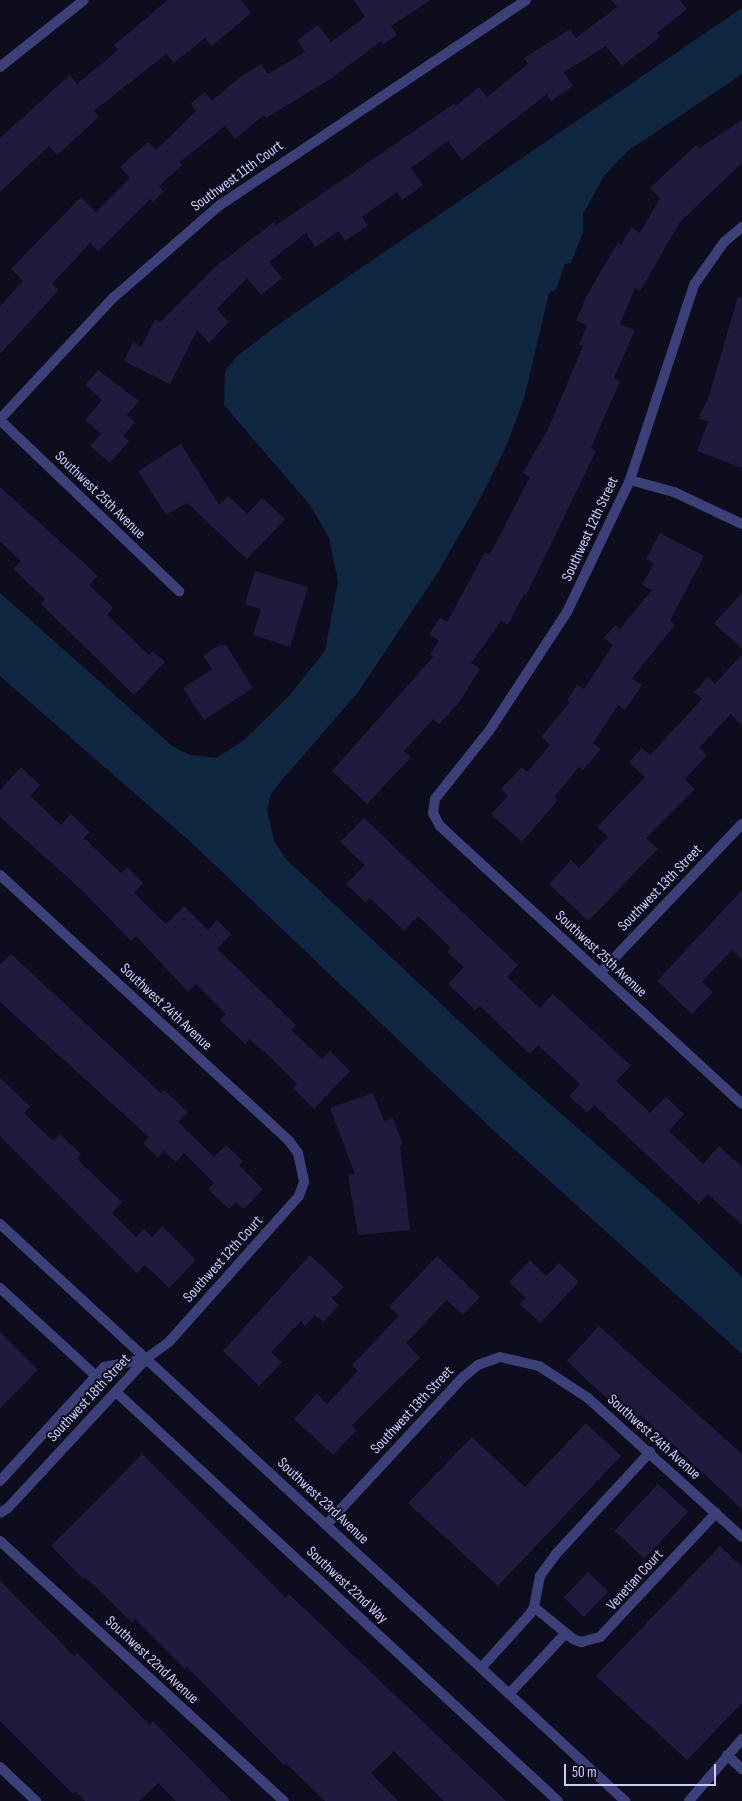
<!DOCTYPE html>
<html>
<head>
<meta charset="utf-8">
<style>
	body { margin:0 }
	#map { position:relative; width:742px; height:1801px; overflow:hidden; background:#0e0d1d; font-family:"Sofia Sans Condensed",sans-serif }
	div>[style] { position:absolute }
	[style*='--x'] { left:calc(var(--x)*1px); top:calc(var(--y)*1px); width:calc(var(--w)*1px); rotate:calc(var(--a)*1deg) }
	.water>* { inset:0; background:#0f2740 }
	.building>* { inset:0; background:#1e1b3d; transform-origin:0 0 }
	.minor>* { height:10px; margin:-5px; padding:0 5px; transform-origin:5px; border-radius:5px; background:#3b4079 }
	.tertiary>* { height:10px; margin:-5px; padding:0 5px; transform-origin:5px; border-radius:5px; background:#3b4079 }
	span { translate:-50% -50%; white-space:nowrap; text-align:center; line-height:1.15; -webkit-text-stroke:4px #0e0d1d; paint-order:stroke }
	.street-label { font-size:15px; color:#cdcdfc }
	.scale { position:absolute; left:564px; top:1764px; width:152px; height:22px; box-sizing:border-box; border:2px solid #cdcdfc; border-top:0; padding-left:6px; font-size:15px; line-height:18px; white-space:nowrap; color:#cdcdfc; -webkit-text-stroke:4px #0e0d1d; paint-order:stroke }
</style>
</head>
<body>
<div id="map">
	<div class="water">
		<i style="clip-path:polygon(742px 8px,742px 74px,629px 150px,604px 176px,583px 214px,583px 232px,571px 263px,565px 264px,556px 289px,549px 293px,524px 399px,505px 449px,481px 497px,438px 572px,359px 691px,282px 780px,271px 794px,267px 810px,274px 841px,286px 859px,518px 1076px,675px 1213px,742px 1277px,742px 1354px,493px 1130px,194px 845px,0 676px,0 593px,172px 746px,190px 755px,216px 758px,243px 741px,289px 696px,325px 651px,338px 581px,329px 538px,310px 505px,224px 405px,225px 372px,237px 356px,279px 324px)"></i>
	</div>
	<div class="building">
		<i style="clip-path:polygon(168px 0,241px 0,251px 13px,212px 46px,205px 38px,174px 63px,166px 54px,94px 111px,99px 117px,57px 155px,49px 146px,0 192px,0 138px,70px 75px,77px 84px,118px 50px,114px 45px)"></i>
		<i style="clip-path:polygon(354px 0,431px 0,391px 26px,397px 35px,383px 44px,381px 41px,332px 78px,266px 118px,264px 115px,235px 139px,225px 126px,180px 162px,182px 165px,159px 186px,164px 192px,153px 202px,150px 199px,98px 251px,90px 243px,52px 284px,59px 290px,0 354px,0 306px,23px 281px,11px 269px,81px 197px,96px 212px,130px 178px,120px 167px,148px 142px,156px 150px,196px 111px,191px 103px,205px 92px,212px 101px,240px 77px,261px 64px,268px 74px,305px 52px,297px 40px,318px 25px,331px 42px,365px 17px)"></i>
		<i style="clip-path:polygon(612px 0,680px 0,687px 9px,657px 33px,660px 37px,622px 66px,606px 46px,564px 72px,573px 86px,551px 101px,547px 94px,462px 160px,448px 141px,411px 168px,423px 185px,402px 200px,397px 192px,362px 217px,368px 226px,345px 241px,339px 231px,315px 247px,306px 233px,269px 262px,282px 278px,261px 295px,247px 278px,217px 309px,229px 322px,209px 343px,197px 330px,170px 384px,124px 361px,133px 342px,141px 347px,155px 319px,160px 322px,215px 267px,274px 222px,276px 225px,454px 104px,456px 106px,479px 87px,487px 97px,528px 64px,524px 58px,570px 29px,576px 38px,617px 7px)"></i>
		<i style="clip-path:polygon(742px 120px,742px 163px,680px 222px,640px 291px,635px 288px,620px 324px,635px 330px,614px 378px,620px 381px,591px 448px,596px 451px,526px 595px,524px 594px,508px 625px,501px 621px,471px 663px,480px 669px,458px 704px,439px 724px,433px 719px,404px 751px,411px 757px,367px 804px,332px 771px,433px 657px,430px 654px,439px 641px,429px 634px,440px 618px,447px 622px,485px 552px,490px 554px,530px 477px,523px 473px,549px 427px,583px 346px,579px 345px,587px 325px,576px 321px,586px 297px,618px 242px,621px 245px,632px 227px,640px 233px,660px 198px,650px 188px,696px 145px,699px 148px)"></i>
		<i style="clip-path:polygon(738px 297px,742px 297px,742px 468px,697px 451px,708px 422px,698px 418px,708px 399px)"></i>
		<i style="clip-path:polygon(98px 370px,139px 401px,127px 415px,135px 422px,123px 436px,129px 441px,110px 463px,90px 446px,101px 434px,85px 420px,102px 400px,85px 385px)"></i>
		<i style="clip-path:polygon(181px 444px,219px 505px,228px 496px,247px 514px,262px 498px,285px 519px,247px 559px,187px 503px,166px 515px,138px 471px)"></i>
		<i style="clip-path:polygon(0 487px,98px 576px,89px 585px,113px 608px,107px 615px,149px 655px,153px 651px,165px 662px,134px 695px,41px 604px,45px 599px,13px 569px,21px 561px,0 541px)"></i>
		<i style="clip-path:polygon(660px 533px,704px 556px,670px 621px,675px 625px,632px 678px,642px 685px,625px 710px,618px 705px,593px 743px,601px 749px,583px 770px,579px 767px,554px 797px,558px 800px,522px 842px,491px 814px,508px 796px,501px 789px,522px 767px,527px 772px,550px 745px,541px 737px,570px 702px,567px 700px,577px 685px,584px 689px,613px 645px,604px 638px,615px 625px,620px 629px,652px 590px,642px 585px,654px 563px,646px 559px)"></i>
		<i style="clip-path:polygon(255px 571px,308px 587px,290px 647px,253px 635px,261px 609px,245px 604px)"></i>
		<i style="clip-path:polygon(742px 593px,742px 649px,714px 623px)"></i>
		<i style="clip-path:polygon(219px 645px,226px 645px,253px 688px,204px 720px,183px 688px,212px 669px,203px 656px)"></i>
		<i style="clip-path:polygon(742px 654px,742px 725px,731px 714px,699px 748px,707px 755px,685px 779px,695px 789px,646px 838px,658px 849px,588px 921px,549px 884px,571px 860px,579px 868px,608px 837px,597px 827px,645px 777px,629px 762px,642px 748px,650px 755px,702px 699px,694px 692px,708px 677px,715px 684px)"></i>
		<i style="clip-path:polygon(21px 767px,40px 785px,30px 796px,61px 825px,71px 814px,90px 832px,84px 838px,121px 873px,127px 867px,143px 883px,134px 893px,166px 924px,184px 906px,208px 930px,217px 920px,231px 934px,217px 949px,296px 1025px,291px 1030px,322px 1059px,330px 1051px,350px 1071px,314px 1109px,293px 1088px,297px 1084px,273px 1060px,250px 1039px,245px 1044px,220px 1020px,226px 1014px,196px 984px,188px 992px,136px 936px,131px 941px,83px 891px,0 817px,0 790px)"></i>
		<i style="clip-path:polygon(364px 818px,518px 965px,507px 977px,540px 1008px,553px 994px,631px 1066px,616px 1081px,650px 1113px,666px 1097px,684px 1114px,669px 1131px,703px 1164px,719px 1146px,742px 1167px,742px 1225px,708px 1194px,699px 1204px,594px 1105px,587px 1112px,569px 1096px,580px 1084px,538px 1045px,530px 1054px,480px 1006px,475px 1010px,448px 984px,464px 967px,447px 952px,451px 948px,418px 916px,404px 931px,370px 898px,366px 903px,346px 884px,365px 865px,340px 842px)"></i>
		<i style="clip-path:polygon(742px 890px,742px 960px,732px 950px,702px 982px,713px 992px,692px 1014px,657px 981px)"></i>
		<i style="clip-path:polygon(11px 954px,161px 1093px,164px 1090px,188px 1112px,178px 1122px,214px 1157px,226px 1145px,243px 1161px,239px 1165px,263px 1189px,244px 1209px,236px 1202px,229px 1209px,208px 1189px,214px 1183px,184px 1153px,176px 1162px,164px 1151px,158px 1157px,143px 1144px,149px 1137px,0 1002px,0 964px)"></i>
		<i style="clip-path:polygon(0 1078px,30px 1106px,24px 1113px,53px 1141px,60px 1134px,81px 1154px,77px 1159px,122px 1202px,112px 1213px,136px 1237px,144px 1229px,152px 1237px,162px 1226px,196px 1260px,169px 1288px,145px 1265px,137px 1273px,0 1136px)"></i>
		<i style="clip-path:polygon(373px 1093px,384px 1121px,393px 1118px,403px 1145px,400px 1146px,410px 1230px,358px 1235px,348px 1175px,355px 1174px,330px 1108px)"></i>
		<i style="clip-path:polygon(310px 1255px,344px 1287px,332px 1298px,339px 1305px,323px 1322px,315px 1315px,305px 1326px,301px 1321px,271px 1352px,282px 1362px,259px 1386px,223px 1351px)"></i>
		<i style="clip-path:polygon(437px 1256px,480px 1297px,463px 1315px,447px 1300px,406px 1343px,420px 1358px,352px 1425px,357px 1430px,333px 1455px,294px 1419px,317px 1394px,327px 1404px,358px 1371px,352px 1365px,399px 1316px,389px 1307px)"></i>
		<i style="clip-path:polygon(530px 1260px,546px 1276px,559px 1263px,579px 1282px,540px 1323px,520px 1304px,526px 1298px,509px 1282px)"></i>
		<i style="clip-path:polygon(599px 1326px,742px 1454px,742px 1509px,641px 1415px,633px 1423px,567px 1361px)"></i>
		<i style="clip-path:polygon(0 1332px,38px 1370px,0 1408px)"></i>
		<i style="clip-path:polygon(586px 1423px,621px 1456px,498px 1586px,408px 1503px,472px 1437px,525px 1487px)"></i>
		<i style="clip-path:polygon(142px 1454px,285px 1597px,289px 1594px,506px 1801px,444px 1801px,394px 1751px,371px 1773px,398px 1801px,325px 1801px,286px 1763px,284px 1765px,187px 1667px,185px 1669px,135px 1619px,132px 1623px,85px 1577px,83px 1579px,51px 1546px)"></i>
		<i style="left:658px;top:1484px;width:41px;height:64px;rotate:43deg"></i>
		<i style="clip-path:polygon(720px 1546px,742px 1567px,742px 1703px,687px 1760px,596px 1676px)"></i>
		<i style="left:588px;top:1572px;width:28px;height:35px;rotate:44deg"></i>
		<i style="clip-path:polygon(0 1580px,74px 1656px,77px 1653px,150px 1725px,153px 1721px,231px 1801px,176px 1801px,158px 1783px,139px 1801px,85px 1801px,76px 1792px,73px 1794px,0 1721px)"></i>
	</div>
	<div class="minor">
		<i style="--x:0;--y:67;--w:107;--a:-38.6"></i>
		<i style="--x:742;--y:227;--w:23;--a:140"></i>
		<i style="--x:724;--y:242;--w:52;--a:124.9"></i>
		<i style="--x:694;--y:285;--w:205;--a:108.2"></i>
		<i style="--x:630;--y:480;--w:146;--a:115.5"></i>
		<i style="--x:567;--y:612;--w:142;--a:123.2"></i>
		<i style="--x:489;--y:731;--w:87;--a:128.5"></i>
		<i style="--x:435;--y:799;--w:14;--a:98"></i>
		<i style="--x:433;--y:813;--w:15;--a:62"></i>
		<i style="--x:440;--y:826;--w:410;--a:42.6"></i>
		<i style="--x:0;--y:419;--w:166;--a:-47"></i>
		<i style="--x:113;--y:298;--w:142;--a:-41"></i>
		<i style="--x:220;--y:205;--w:368;--a:-33.8"></i>
		<i style="--x:0;--y:420;--w:248;--a:43.7"></i>
		<i style="--x:630;--y:480;--w:46;--a:15.3"></i>
		<i style="--x:674;--y:492;--w:75;--a:25.2"></i>
		<i style="--x:0;--y:875;--w:393;--a:42.6"></i>
		<i style="--x:289;--y:1141;--w:15;--a:53"></i>
		<i style="--x:298;--y:1153;--w:30;--a:78"></i>
		<i style="--x:304;--y:1182;--w:15;--a:110"></i>
		<i style="--x:299;--y:1196;--w:195;--a:131.7"></i>
		<i style="--x:169;--y:1342;--w:29;--a:144"></i>
		<i style="--x:146;--y:1359;--w:203;--a:132.8"></i>
		<i style="--x:8;--y:1508;--w:9;--a:148"></i>
		<i style="--x:600;--y:973;--w:206;--a:-46.4"></i>
		<i style="--x:0;--y:1288;--w:130;--a:42.5"></i>
		<i style="--x:116;--y:1392;--w:602;--a:42.78"></i>
		<i style="--x:0;--y:1481;--w:154;--a:-47.6"></i>
		<i style="--x:104;--y:1367;--w:43;--a:-10.8"></i>
		<i style="--x:327;--y:1524;--w:199;--a:-47.2"></i>
		<i style="--x:462;--y:1378;--w:21;--a:-39"></i>
		<i style="--x:478;--y:1365;--w:23;--a:-20"></i>
		<i style="--x:500;--y:1357;--w:40;--a:13"></i>
		<i style="--x:539;--y:1366;--w:59;--a:33.1"></i>
		<i style="--x:588;--y:1398;--w:207;--a:42.1"></i>
		<i style="--x:0;--y:1541;--w:385;--a:42.5"></i>
		<i style="--x:534;--y:1607;--w:50;--a:39.4"></i>
		<i style="--x:573;--y:1639;--w:9;--a:21"></i>
		<i style="--x:581;--y:1642;--w:20;--a:-15"></i>
		<i style="--x:600;--y:1637;--w:170;--a:-46.9"></i>
		<i style="--x:481;--y:1668;--w:73;--a:-47.8"></i>
		<i style="--x:530;--y:1614;--w:8;--a:-60"></i>
		<i style="--x:534;--y:1607;--w:32;--a:-79"></i>
		<i style="--x:540;--y:1576;--w:27;--a:-54"></i>
		<i style="--x:556;--y:1554;--w:139;--a:-47.3"></i>
		<i style="--x:509;--y:1694;--w:81;--a:-47"></i>
		<i style="--x:727;--y:1755;--w:21;--a:43"></i>
		<i style="--x:0;--y:1767;--w:50;--a:43.4"></i>
		<i style="--x:689;--y:1801;--w:82;--a:-49.5"></i>
	</div>
	<div class="tertiary">
		<i style="--x:0;--y:1224;--w:851;--a:42.71"></i>
	</div>
	<div class="street-label">
		<span style="left:237px;top:176px;rotate:-36deg">Southwest 11th Court</span>
		<span style="left:100px;top:495px;rotate:44deg">Southwest 25th Avenue</span>
		<span style="left:590px;top:529px;rotate:-65deg">Southwest 12th Street</span>
		<span style="left:660px;top:888px;rotate:-46deg">Southwest 13th Street</span>
		<span style="left:601px;top:954px;rotate:43deg">Southwest 25th Avenue</span>
		<span style="left:166px;top:1007px;rotate:43deg">Southwest 24th Avenue</span>
		<span style="left:223px;top:1259px;rotate:-48deg">Southwest 12th Court</span>
		<span style="left:89px;top:1398px;rotate:-47deg">Southwest 18th Street</span>
		<span style="left:412px;top:1410px;rotate:-47deg">Southwest 13th Street</span>
		<span style="left:654px;top:1437px;rotate:42deg">Southwest 24th Avenue</span>
		<span style="left:323px;top:1501px;rotate:43deg">Southwest 23rd Avenue</span>
		<span style="left:635px;top:1580px;rotate:-48deg">Venetian Court</span>
		<span style="left:347px;top:1585px;rotate:43deg">Southwest 22nd Way</span>
		<span style="left:152px;top:1660px;rotate:43deg">Southwest 22nd Avenue</span>
	</div>
	<div class="scale">50 m</div>
</div>
</body>
</html>
